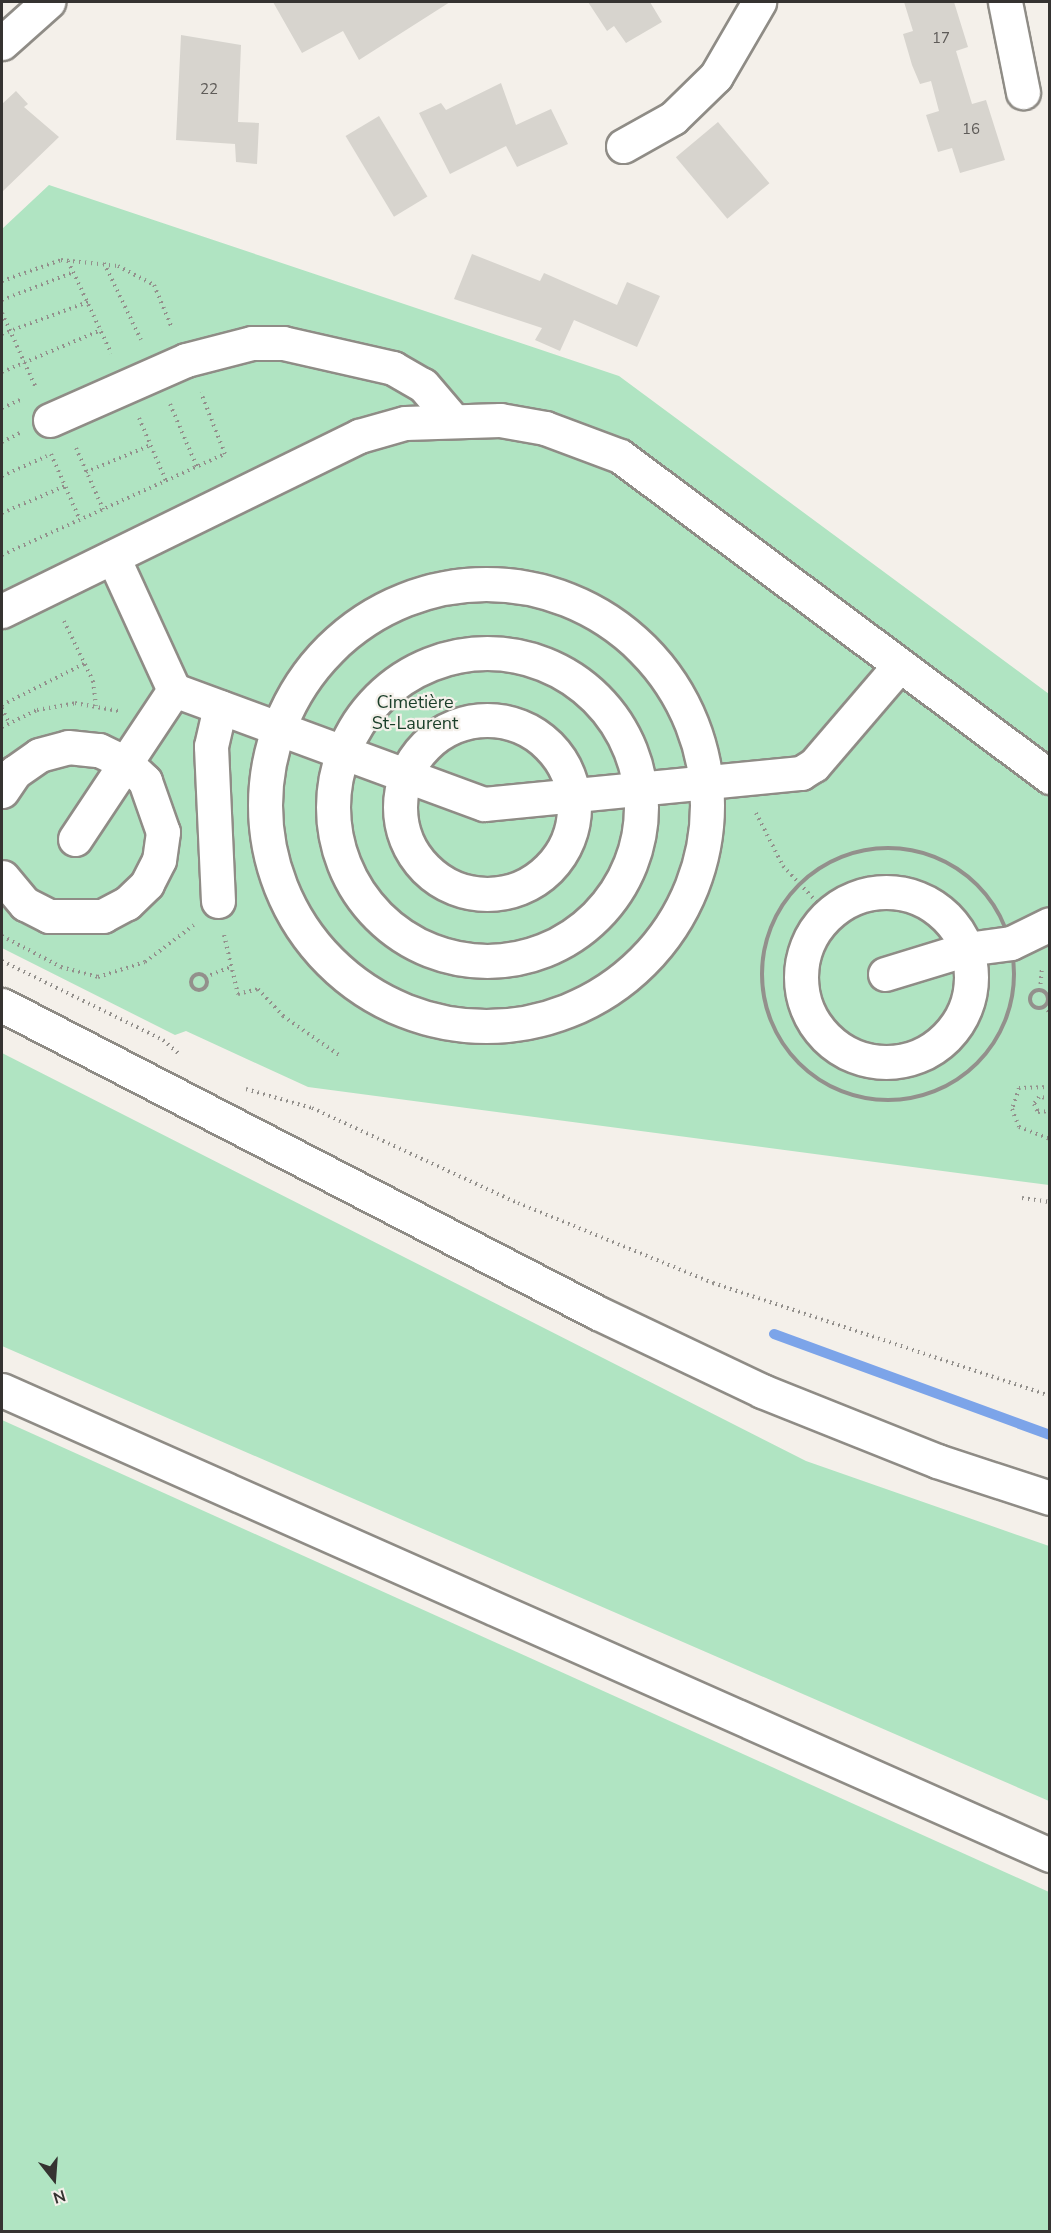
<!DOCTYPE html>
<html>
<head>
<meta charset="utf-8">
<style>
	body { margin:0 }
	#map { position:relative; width:1051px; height:2233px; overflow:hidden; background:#f4f0ea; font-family:"Nunito Sans",sans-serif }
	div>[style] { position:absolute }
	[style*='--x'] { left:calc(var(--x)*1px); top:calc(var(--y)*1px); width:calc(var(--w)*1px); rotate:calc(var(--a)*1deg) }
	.green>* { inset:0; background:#b0e4c2 }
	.stream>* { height:10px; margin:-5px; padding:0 5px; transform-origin:5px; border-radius:5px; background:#7ca4e9 }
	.building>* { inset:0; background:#d7d4ce; transform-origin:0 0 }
	.path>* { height:4px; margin-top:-2px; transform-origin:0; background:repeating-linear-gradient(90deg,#93908c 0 1.5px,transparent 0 6px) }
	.path>.ring { margin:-2px; padding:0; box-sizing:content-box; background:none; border:4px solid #93908c; border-radius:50% }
	.roads { filter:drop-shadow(2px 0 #8f8c86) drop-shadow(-2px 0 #8f8c86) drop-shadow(0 2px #8f8c86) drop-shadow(0 -2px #8f8c86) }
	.minor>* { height:33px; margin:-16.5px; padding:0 16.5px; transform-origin:16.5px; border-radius:16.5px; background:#fff }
	.minor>.ring { margin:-16.5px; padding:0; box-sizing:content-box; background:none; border:33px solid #fff; border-radius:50% }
	span { translate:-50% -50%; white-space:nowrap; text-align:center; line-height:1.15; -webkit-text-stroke:4.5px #f4f0ea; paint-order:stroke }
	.number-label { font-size:15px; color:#5e5b58 }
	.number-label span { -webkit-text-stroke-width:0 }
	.park-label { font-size:18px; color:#1a3e29 }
	.frame { position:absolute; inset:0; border:3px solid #353331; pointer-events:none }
	.north { position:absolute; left:24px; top:2149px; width:60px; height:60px; -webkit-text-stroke:4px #f4f0ea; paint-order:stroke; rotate:163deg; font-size:16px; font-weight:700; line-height:24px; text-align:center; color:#353331 }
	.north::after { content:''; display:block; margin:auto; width:21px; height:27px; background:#353331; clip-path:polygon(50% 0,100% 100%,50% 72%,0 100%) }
</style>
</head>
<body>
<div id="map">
	<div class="green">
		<i style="clip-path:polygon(49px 185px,619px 376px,1049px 694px,1049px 1185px,308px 1087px,186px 1031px,175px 1035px,2px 948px,2px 229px)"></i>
		<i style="clip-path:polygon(2px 1053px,806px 1461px,1049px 1546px,1049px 1801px,2px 1346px)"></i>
		<i style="clip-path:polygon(2px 1420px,1049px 1892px,1049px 2231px,2px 2231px)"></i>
	</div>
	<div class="stream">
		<i style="--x:774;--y:1334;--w:294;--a:20.1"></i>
	</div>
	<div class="building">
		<i style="clip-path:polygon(273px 2px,450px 2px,359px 60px,343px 31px,302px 53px)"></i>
		<i style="clip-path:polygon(588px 2px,650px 2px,662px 22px,626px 43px,614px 26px,607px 31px)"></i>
		<i style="clip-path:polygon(904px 2px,954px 2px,968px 47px,956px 51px,972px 104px,986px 100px,1005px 160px,960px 173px,952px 148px,938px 152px,926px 115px,939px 111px,931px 81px,920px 84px,912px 65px,903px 34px,913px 31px)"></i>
		<i style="clip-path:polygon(181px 35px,241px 45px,238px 122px,259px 123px,257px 164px,236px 162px,235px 144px,176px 140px)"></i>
		<i style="clip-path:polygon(501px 83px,516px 125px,551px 109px,568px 144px,517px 167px,506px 146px,450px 174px,419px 113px,441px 103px,446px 110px)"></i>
		<i style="clip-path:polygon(16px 91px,28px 104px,24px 107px,59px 137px,2px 192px,2px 104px)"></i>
		<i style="left:379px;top:116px;width:94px;height:39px;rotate:59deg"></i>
		<i style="left:718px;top:122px;width:80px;height:55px;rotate:50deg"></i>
		<i style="clip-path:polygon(472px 254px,540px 281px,544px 273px,617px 305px,627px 282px,660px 296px,637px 347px,574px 320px,560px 351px,535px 340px,542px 328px,454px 299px)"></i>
	</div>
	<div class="path">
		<i style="--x:68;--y:261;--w:102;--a:64.9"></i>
		<i style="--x:104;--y:263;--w:85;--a:64.3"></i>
		<i style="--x:2;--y:281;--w:63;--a:-19.6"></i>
		<i style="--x:61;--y:260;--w:57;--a:6"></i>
		<i style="--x:118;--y:266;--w:41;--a:27.8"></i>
		<i style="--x:154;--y:285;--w:47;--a:67.3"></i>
		<i style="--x:2;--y:300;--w:77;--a:-21.3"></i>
		<i style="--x:2;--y:313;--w:82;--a:65.6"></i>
		<i style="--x:2;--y:334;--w:92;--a:-20.4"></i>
		<i style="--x:2;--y:372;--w:108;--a:-23"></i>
		<i style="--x:170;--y:404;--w:69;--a:66.8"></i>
		<i style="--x:2;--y:408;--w:20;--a:-24"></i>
		<i style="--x:139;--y:418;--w:69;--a:66.8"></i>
		<i style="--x:2;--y:442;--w:20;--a:-27"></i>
		<i style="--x:76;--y:448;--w:67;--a:66.1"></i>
		<i style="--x:51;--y:454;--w:72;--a:66.3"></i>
		<i style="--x:86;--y:472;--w:70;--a:-22.6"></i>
		<i style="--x:2;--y:476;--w:49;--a:-24"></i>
		<i style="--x:2;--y:513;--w:69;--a:-23.2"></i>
		<i style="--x:2;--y:555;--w:245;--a:-24.4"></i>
		<i style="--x:225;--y:454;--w:66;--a:-111.5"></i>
		<i style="--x:64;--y:621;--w:67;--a:64.2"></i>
		<i style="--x:93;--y:681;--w:25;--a:83"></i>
		<i style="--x:2;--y:705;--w:92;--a:-26.6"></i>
		<i style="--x:2;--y:708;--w:17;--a:65"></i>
		<i style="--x:2;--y:727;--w:39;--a:-26"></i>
		<i style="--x:37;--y:710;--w:39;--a:-10"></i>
		<i style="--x:75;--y:703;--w:44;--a:10.5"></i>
		<i style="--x:756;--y:813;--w:59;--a:63"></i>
		<i style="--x:783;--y:866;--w:66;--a:46.8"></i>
		<i class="ring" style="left:762px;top:848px;width:248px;height:248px"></i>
		<i style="--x:224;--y:935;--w:61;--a:76.7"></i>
		<i style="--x:238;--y:994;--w:21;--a:-14"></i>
		<i style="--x:258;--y:989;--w:37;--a:47"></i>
		<i style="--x:283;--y:1016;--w:68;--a:34.9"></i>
		<i style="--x:2;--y:936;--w:67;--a:27.7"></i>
		<i style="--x:61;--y:967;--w:38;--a:15"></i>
		<i style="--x:98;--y:977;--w:49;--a:-17.7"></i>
		<i style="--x:145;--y:962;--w:61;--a:-37.1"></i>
		<i style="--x:2;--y:961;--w:179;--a:26.1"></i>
		<i style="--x:163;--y:1040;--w:20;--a:41"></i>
		<i class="ring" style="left:191px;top:974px;width:12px;height:12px"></i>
		<i style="--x:205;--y:977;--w:26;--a:-21"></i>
		<i style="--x:1040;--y:990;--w:23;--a:-85"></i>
		<i class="ring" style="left:1030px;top:990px;width:14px;height:14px"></i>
		<i style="--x:1045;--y:1005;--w:10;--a:61"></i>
		<i style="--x:1050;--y:1087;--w:31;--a:178"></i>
		<i style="--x:1019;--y:1088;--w:22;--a:108"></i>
		<i style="--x:1012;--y:1109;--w:19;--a:69"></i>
		<i style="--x:1019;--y:1127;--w:33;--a:21"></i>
		<i style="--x:246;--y:1089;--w:69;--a:16.1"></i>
		<i style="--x:312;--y:1108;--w:227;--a:24.8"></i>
		<i style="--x:518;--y:1203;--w:211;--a:22.3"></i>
		<i style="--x:713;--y:1283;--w:355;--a:18.5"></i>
		<i style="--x:1050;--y:1098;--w:11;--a:-175"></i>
		<i style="--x:1039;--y:1097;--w:9;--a:126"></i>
		<i style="--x:1034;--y:1104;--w:9;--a:63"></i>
		<i style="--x:1038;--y:1112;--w:12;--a:-5"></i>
		<i style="--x:1022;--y:1198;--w:28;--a:8"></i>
	</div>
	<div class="roads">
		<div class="minor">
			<i style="--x:1005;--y:2;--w:92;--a:78.7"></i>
			<i style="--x:2;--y:43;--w:62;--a:-41.7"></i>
			<i style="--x:623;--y:146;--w:57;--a:-29.2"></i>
			<i style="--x:673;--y:118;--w:60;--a:-44.3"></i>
			<i style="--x:716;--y:76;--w:86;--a:-59.8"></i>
			<i style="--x:50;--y:420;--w:149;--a:-23.8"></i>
			<i style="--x:186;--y:360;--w:68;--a:-14.4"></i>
			<i style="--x:252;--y:343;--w:31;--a:0"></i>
			<i style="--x:283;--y:343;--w:113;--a:12.8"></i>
			<i style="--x:393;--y:368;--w:34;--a:30"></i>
			<i style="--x:423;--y:385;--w:45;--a:49.5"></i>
			<i style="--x:113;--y:557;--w:146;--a:65.4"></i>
			<i style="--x:174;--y:690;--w:330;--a:20.2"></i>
			<i style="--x:484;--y:804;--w:319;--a:-5.6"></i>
			<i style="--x:801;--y:773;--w:15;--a:-32"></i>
			<i style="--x:814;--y:765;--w:130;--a:-49.4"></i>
			<i class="ring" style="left:265px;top:584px;width:409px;height:409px"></i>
			<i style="--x:2;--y:611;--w:398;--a:-26.1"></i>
			<i style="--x:359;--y:436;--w:48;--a:-15.8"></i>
			<i style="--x:405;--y:423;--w:95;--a:-1.8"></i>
			<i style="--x:500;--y:420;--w:46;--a:10.1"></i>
			<i style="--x:545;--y:428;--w:80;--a:20.5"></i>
			<i style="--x:620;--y:456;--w:537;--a:36.74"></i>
			<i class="ring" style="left:333px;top:653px;width:275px;height:275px"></i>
			<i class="ring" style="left:400px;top:720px;width:141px;height:141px"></i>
			<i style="--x:2;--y:791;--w:23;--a:-56"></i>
			<i style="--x:15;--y:772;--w:29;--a:-35"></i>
			<i style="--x:39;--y:755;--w:30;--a:-15"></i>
			<i style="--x:68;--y:747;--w:31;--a:6"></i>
			<i style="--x:99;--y:750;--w:30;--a:26"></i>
			<i style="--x:126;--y:763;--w:26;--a:43"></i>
			<i style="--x:145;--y:781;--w:54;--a:70.6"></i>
			<i style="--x:163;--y:832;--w:28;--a:98"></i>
			<i style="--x:159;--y:860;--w:27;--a:117"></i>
			<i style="--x:147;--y:884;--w:28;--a:136"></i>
			<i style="--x:127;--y:903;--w:27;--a:152"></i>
			<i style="--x:103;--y:916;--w:54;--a:180"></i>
			<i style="--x:49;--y:916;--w:27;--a:-153"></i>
			<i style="--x:25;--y:904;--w:35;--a:-130"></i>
			<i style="--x:75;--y:839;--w:179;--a:-56.4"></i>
			<i class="ring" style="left:801px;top:892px;width:137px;height:137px"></i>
			<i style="--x:218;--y:901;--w:155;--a:-92.6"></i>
			<i style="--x:211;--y:746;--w:40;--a:-77"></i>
			<i style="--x:885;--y:974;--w:86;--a:-17"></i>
			<i style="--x:967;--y:949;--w:44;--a:-7.8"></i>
			<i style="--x:1011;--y:943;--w:43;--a:-26"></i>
			<i style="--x:2;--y:1005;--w:671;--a:27.33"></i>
			<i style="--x:598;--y:1313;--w:182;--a:25.4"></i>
			<i style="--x:762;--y:1391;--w:188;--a:21.8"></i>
			<i style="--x:937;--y:1461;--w:119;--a:18.1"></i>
			<i style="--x:2;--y:1390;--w:1147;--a:23.93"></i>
		</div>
	</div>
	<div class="number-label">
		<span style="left:941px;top:39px">17</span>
		<span style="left:209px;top:90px">22</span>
		<span style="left:971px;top:130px">16</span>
	</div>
	<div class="park-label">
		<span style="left:415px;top:713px">Cimetière<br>St-Laurent</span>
	</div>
	<div class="frame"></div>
	<div class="north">N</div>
</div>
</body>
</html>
